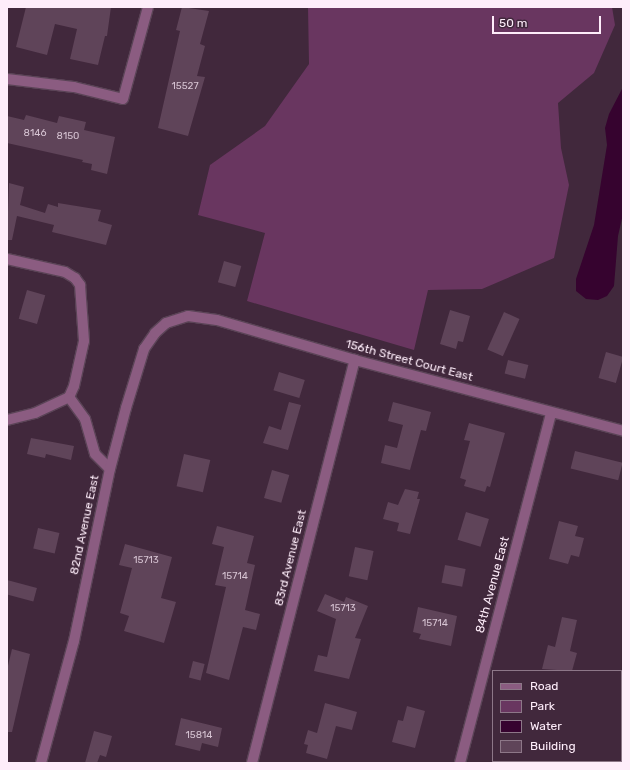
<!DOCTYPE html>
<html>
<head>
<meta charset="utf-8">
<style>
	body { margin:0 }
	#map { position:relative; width:630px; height:770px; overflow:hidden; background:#41283c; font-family:Rubik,sans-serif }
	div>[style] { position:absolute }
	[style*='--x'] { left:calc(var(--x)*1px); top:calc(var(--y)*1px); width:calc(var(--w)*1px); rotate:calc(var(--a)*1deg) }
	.green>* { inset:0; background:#693660 }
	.water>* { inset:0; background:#36032f }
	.building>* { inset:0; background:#5f4459; transform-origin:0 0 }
	.roads { filter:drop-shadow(1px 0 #5b4457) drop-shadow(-1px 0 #5b4457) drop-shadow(0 1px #5b4457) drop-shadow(0 -1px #5b4457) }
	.minor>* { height:10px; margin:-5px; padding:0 5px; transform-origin:5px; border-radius:5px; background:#8b5c81 }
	span { translate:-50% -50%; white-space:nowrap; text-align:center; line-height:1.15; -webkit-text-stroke:4px #41283c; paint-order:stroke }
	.number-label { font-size:10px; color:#d6c3d2 }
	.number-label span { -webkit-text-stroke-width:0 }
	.street-label { font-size:12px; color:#feedfa }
	.frame { position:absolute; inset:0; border:8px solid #feedfa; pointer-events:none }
	.legend { position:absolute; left:492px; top:670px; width:130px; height:92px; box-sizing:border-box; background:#41283c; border:1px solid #8d7788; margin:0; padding:5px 7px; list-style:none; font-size:12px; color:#feedfa }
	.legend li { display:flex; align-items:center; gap:8px; height:20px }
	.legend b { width:20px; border:1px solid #8d7788 }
	.scale { position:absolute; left:492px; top:16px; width:109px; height:18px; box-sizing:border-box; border:2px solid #feedfa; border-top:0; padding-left:5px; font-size:12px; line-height:14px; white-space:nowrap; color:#feedfa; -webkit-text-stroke:3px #41283c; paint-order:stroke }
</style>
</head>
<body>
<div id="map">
	<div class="green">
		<i style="clip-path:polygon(308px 7px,612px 7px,615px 25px,594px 73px,558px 103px,561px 148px,569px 185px,554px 258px,482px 289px,428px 290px,414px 350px,247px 301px,265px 233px,198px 215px,210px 165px,265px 126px,309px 64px)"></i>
	</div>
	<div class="water">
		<i style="clip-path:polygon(623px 87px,623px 214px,618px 236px,614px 286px,607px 296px,598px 300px,586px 299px,576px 291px,576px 279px,594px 225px,607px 145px,605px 128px,609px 114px)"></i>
	</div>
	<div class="building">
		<i style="clip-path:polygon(26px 7px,111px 7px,107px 36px,105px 36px,98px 65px,70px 59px,77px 29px,55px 24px,47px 55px,16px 47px)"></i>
		<i style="clip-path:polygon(182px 7px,209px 11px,200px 44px,205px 46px,197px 76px,205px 77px,188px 136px,158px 128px,180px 31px,176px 30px)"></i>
		<i style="clip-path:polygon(26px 115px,57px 123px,59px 116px,86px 122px,84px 130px,115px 137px,107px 174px,91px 170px,92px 164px,82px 162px,83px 160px,7px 143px,7px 116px,24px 120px)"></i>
		<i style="clip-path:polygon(9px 183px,24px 187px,20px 205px,45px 213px,48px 204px,58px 207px,58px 203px,101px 210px,98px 221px,112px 225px,106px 245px,52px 232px,54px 225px,17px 216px,12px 240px,7px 240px)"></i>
		<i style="left:224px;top:261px;width:18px;height:22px;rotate:16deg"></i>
		<i style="left:27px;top:290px;width:19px;height:30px;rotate:16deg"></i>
		<i style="clip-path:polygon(450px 310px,470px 316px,463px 342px,458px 341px,456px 349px,440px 344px)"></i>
		<i style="left:504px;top:312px;width:17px;height:41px;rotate:24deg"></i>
		<i style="left:606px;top:352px;width:18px;height:27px;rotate:16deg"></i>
		<i style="left:508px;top:360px;width:21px;height:14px;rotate:14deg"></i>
		<i style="left:279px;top:372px;width:27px;height:19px;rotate:17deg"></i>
		<i style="clip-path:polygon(289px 402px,301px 405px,288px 450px,263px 443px,269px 426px,281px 430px)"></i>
		<i style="clip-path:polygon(393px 402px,431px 412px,426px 431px,421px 430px,410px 470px,381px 463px,385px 445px,397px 448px,403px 425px,388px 421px)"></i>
		<i style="clip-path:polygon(469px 423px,505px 433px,490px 487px,487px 486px,485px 492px,464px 486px,466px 480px,460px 478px,470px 441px,464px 440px)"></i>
		<i style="clip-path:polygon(31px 438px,74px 446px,71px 460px,46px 454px,45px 458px,27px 454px)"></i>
		<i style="left:575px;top:451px;width:49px;height:18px;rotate:14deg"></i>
		<i style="left:184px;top:454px;width:27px;height:33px;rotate:13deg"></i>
		<i style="left:272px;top:470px;width:18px;height:29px;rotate:16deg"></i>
		<i style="clip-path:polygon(405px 489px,419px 492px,417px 499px,420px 499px,410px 534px,397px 531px,399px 523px,383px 519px,388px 502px,398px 505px)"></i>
		<i style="left:466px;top:512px;width:24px;height:29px;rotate:17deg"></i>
		<i style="clip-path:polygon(559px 521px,578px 526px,575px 536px,584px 538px,579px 557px,571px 555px,568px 564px,549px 559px)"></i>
		<i style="clip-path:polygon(217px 526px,254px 536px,247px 563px,255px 565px,245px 610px,260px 614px,256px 630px,243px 627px,229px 680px,206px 673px,226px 587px,215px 585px,224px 547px,212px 544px)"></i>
		<i style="left:38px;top:528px;width:22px;height:21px;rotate:13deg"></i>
		<i style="clip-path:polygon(125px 544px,172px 557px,161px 598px,176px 602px,164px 643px,124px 631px,129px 616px,120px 613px,132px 568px,119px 565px)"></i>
		<i style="left:355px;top:547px;width:19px;height:30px;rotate:12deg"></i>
		<i style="left:445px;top:565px;width:21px;height:18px;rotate:11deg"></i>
		<i style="left:7px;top:580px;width:31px;height:14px;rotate:15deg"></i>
		<i style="clip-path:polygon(325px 594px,344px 602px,346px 597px,368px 606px,355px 638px,361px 639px,349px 679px,314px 671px,318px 655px,327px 657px,336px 619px,317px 611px)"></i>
		<i style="clip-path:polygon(418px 607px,457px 616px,451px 646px,419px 639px,421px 634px,413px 632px)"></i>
		<i style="clip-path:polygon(562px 617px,577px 620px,570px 651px,577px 653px,572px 671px,542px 669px,548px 645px,555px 647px)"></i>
		<i style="clip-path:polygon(12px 649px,30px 654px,12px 732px,7px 732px,7px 670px)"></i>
		<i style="left:193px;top:661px;width:12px;height:17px;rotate:14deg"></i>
		<i style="clip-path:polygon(325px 703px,357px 712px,352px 730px,336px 726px,327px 759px,306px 753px,308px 745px,304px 744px,308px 730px,317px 733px)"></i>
		<i style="clip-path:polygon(407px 706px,425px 711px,415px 748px,392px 742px,398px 720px,403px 721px)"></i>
		<i style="clip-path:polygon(181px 718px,222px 728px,218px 747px,202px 743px,200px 751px,175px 745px)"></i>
		<i style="clip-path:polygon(94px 731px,112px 736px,106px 757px,100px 755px,97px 763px,85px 763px)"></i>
	</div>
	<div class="roads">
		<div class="minor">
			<i style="--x:7;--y:79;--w:67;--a:6.8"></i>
			<i style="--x:74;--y:87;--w:50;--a:13.8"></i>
			<i style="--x:123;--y:99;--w:95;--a:-74.8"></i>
			<i style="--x:7;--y:259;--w:59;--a:12.6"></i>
			<i style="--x:65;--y:272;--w:12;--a:31"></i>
			<i style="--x:75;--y:278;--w:9;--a:54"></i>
			<i style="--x:80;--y:285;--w:56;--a:85.9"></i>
			<i style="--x:84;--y:341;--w:46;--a:102.5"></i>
			<i style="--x:74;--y:386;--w:12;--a:114"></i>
			<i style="--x:7;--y:420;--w:29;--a:-14"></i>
			<i style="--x:35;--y:413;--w:38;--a:-25"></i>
			<i style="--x:69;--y:397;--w:27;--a:54"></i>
			<i style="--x:85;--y:419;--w:36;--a:74"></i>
			<i style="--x:95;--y:454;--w:21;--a:45"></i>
			<i style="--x:41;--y:763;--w:126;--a:-74.9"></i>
			<i style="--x:74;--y:641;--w:176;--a:-78.2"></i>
			<i style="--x:110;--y:469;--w:63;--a:-75.3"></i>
			<i style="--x:126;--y:408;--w:62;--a:-73"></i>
			<i style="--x:144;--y:349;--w:19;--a:-55"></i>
			<i style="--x:155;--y:333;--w:15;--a:-42"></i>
			<i style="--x:166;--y:323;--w:23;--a:-18"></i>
			<i style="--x:188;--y:316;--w:29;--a:8"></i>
			<i style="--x:217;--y:320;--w:144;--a:16.2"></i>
			<i style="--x:355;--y:360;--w:277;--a:14.8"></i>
			<i style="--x:252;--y:763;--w:416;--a:-75.7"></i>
			<i style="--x:460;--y:763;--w:362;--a:-75.4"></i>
		</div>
	</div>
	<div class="number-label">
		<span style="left:185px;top:87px">15527</span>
		<span style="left:35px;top:134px">8146</span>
		<span style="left:68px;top:137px">8150</span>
		<span style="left:146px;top:561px">15713</span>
		<span style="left:235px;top:577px">15714</span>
		<span style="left:343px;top:609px">15713</span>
		<span style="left:435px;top:624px">15714</span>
		<span style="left:199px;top:736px">15814</span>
	</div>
	<div class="street-label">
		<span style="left:409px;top:361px;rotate:15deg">156th Street Court East</span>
		<span style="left:85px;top:525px;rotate:-78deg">82nd Avenue East</span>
		<span style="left:291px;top:558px;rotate:-76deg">83rd Avenue East</span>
		<span style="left:493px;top:585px;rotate:-75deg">84th Avenue East</span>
	</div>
	<div class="frame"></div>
	<ul class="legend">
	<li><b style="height:5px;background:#8b5c81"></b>Road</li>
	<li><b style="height:11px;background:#693660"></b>Park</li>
	<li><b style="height:11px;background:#36032f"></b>Water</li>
	<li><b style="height:11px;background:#5f4459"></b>Building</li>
	</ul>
	<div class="scale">50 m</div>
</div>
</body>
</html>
